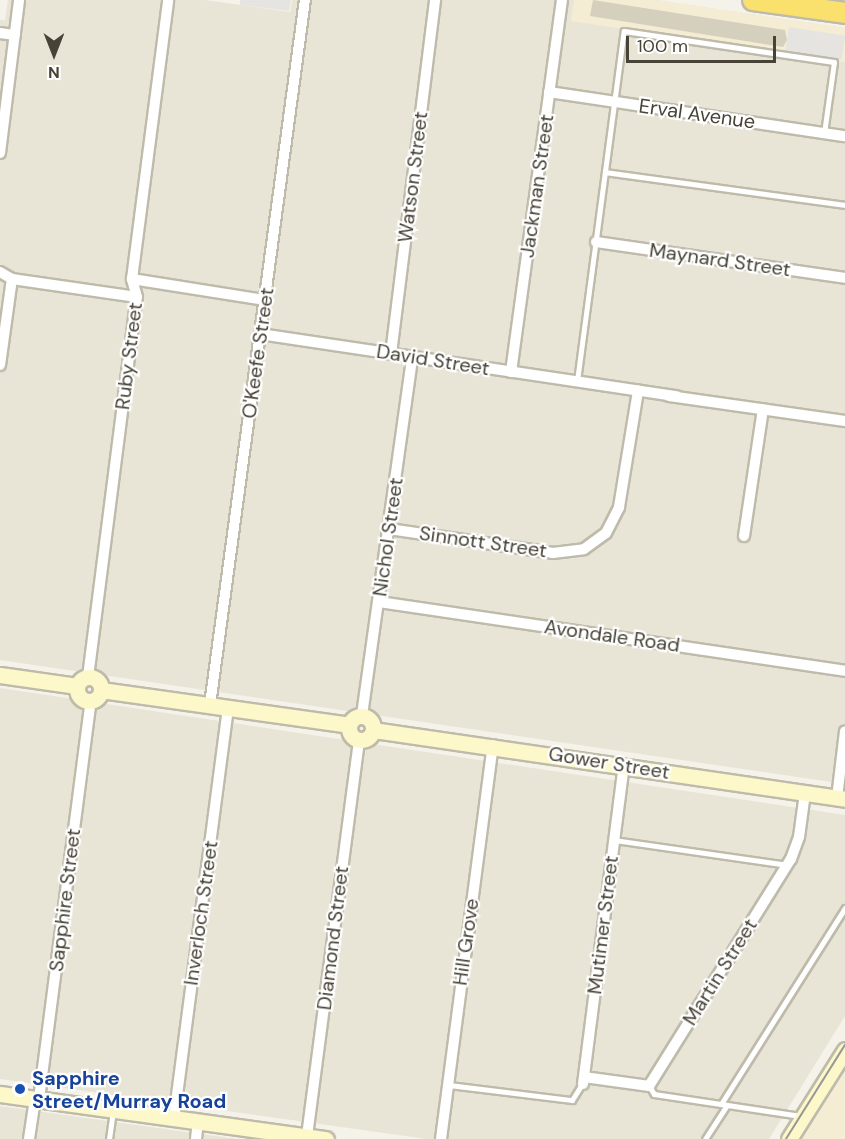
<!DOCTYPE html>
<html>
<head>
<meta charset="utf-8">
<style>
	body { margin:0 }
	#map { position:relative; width:845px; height:1139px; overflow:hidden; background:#f4f2e9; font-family:"DM Sans",sans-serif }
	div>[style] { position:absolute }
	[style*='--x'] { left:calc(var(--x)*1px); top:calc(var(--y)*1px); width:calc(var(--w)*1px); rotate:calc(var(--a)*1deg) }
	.residential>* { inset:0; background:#e8e5d7 }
	.commercial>* { inset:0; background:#f5ecd4 }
	.parking>* { inset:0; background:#e5e4e0; transform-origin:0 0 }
	.building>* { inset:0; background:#d5d0be }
	.roads { filter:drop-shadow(2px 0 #bfbbab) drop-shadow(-2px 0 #bfbbab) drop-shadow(0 2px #bfbbab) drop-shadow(0 -2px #bfbbab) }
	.lane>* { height:5px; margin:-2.5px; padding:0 2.5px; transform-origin:2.5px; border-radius:2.5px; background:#fff }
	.street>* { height:10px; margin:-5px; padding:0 5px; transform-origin:5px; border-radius:5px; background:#fff }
	.secondary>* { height:15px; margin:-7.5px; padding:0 7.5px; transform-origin:7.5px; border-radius:7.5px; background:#fdf8c9 }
	.secondary>.ring { margin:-7.5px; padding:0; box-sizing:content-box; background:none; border:15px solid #fdf8c9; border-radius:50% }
	.highway>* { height:20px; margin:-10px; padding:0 10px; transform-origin:10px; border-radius:10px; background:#fae06d }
	.tram>* { height:1.5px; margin:-0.75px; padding:0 0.75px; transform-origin:0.75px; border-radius:0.75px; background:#979797 }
	.dots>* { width:16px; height:16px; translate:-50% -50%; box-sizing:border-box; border:3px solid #fff; border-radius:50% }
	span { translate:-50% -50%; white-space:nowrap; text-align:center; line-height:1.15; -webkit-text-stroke:4.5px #fff; paint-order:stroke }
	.street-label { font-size:20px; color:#474337 }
	.transit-label { font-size:20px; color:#164399; font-weight:700 }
	.left { translate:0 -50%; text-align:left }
	.north { position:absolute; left:24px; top:24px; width:60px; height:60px; -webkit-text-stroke:4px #fff; paint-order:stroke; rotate:180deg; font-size:16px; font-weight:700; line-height:24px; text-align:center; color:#474337 }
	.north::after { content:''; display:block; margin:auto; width:21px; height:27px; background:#474337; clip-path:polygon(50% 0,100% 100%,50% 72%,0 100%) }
	.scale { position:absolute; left:626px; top:36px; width:150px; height:27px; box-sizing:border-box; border:3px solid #474337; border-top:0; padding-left:8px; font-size:18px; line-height:21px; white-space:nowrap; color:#474337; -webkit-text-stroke:4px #fff; paint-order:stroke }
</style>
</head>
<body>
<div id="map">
	<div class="residential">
		<i style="clip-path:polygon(8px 0,205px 0,290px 12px,292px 0,656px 0,845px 28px,845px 784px,0 660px,0 20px,5px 20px)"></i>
		<i style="clip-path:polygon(0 688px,845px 815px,845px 1016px,769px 1139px,427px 1139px,0 1079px)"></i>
		<i style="clip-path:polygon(0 1106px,237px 1139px,0 1139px)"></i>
	</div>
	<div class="commercial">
		<i style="clip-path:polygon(574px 0,656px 0,845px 28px,845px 62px,571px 21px)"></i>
		<i style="clip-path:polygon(845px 1072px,845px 1139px,802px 1139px)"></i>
	</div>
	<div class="parking">
		<i style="clip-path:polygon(240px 0,291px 0,289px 11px,240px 5px)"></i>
		<i style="left:789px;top:27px;width:57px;height:24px;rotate:9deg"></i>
	</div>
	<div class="building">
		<i style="clip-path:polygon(593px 0,785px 30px,787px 40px,783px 47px,590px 16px)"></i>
	</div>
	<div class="roads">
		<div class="lane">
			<i style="--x:605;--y:172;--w:242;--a:7.8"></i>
			<i style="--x:577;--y:381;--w:353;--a:-82.4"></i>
			<i style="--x:624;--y:31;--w:212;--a:8.4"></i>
			<i style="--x:834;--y:62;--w:72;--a:98"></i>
			<i style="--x:614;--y:840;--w:175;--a:8.2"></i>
			<i style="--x:449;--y:1085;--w:124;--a:7"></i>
			<i style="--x:572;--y:1100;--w:19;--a:-58"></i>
			<i style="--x:649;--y:1086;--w:9;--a:58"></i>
			<i style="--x:654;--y:1094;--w:150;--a:8.5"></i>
			<i style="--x:721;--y:1104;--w:232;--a:-57.7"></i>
			<i style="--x:109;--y:1139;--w:28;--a:-82"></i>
			<i style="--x:705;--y:1139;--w:40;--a:-57.1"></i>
		</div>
		<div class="street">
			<i style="--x:0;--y:33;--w:15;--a:8"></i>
			<i style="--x:549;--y:92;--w:299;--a:8.5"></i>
			<i style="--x:0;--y:153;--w:154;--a:-82.9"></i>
			<i style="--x:596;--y:242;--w:252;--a:8.2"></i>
			<i style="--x:0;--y:272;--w:14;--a:30"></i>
			<i style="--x:12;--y:279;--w:126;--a:8.2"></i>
			<i style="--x:132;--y:279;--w:135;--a:9"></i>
			<i style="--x:260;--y:334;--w:421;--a:8.5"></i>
			<i style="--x:391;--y:354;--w:357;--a:-82.9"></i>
			<i style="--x:0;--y:365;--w:87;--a:-82.1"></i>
			<i style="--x:511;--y:372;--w:375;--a:-82.2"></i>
			<i style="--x:669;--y:396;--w:178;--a:8.1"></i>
			<i style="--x:389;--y:529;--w:166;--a:8.3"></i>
			<i style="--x:553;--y:553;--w:31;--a:-7"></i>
			<i style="--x:584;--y:549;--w:27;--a:-36"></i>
			<i style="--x:606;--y:533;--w:29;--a:-63"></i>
			<i style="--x:619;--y:507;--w:118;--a:-80.7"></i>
			<i style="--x:744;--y:536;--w:128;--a:-81.5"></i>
			<i style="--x:379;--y:602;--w:471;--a:8.4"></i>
			<i style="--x:88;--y:677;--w:383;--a:-82.7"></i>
			<i style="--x:137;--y:297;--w:19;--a:-106"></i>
			<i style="--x:132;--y:279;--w:281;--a:-82.6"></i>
			<i style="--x:210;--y:705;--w:711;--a:-82.33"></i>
			<i style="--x:362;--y:715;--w:360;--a:-82"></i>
			<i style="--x:837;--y:798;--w:67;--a:-83.2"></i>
			<i style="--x:584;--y:1077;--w:66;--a:7.9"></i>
			<i style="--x:649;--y:1086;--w:268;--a:-58"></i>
			<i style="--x:791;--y:859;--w:23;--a:-70"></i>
			<i style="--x:799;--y:837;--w:44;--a:-82.2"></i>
			<i style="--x:583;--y:1084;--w:321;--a:-82.7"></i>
			<i style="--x:39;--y:1099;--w:402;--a:-82.6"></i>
			<i style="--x:174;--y:1118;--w:414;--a:-82.5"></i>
			<i style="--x:307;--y:1136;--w:399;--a:-82.5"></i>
			<i style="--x:29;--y:1139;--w:40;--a:-81.5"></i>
			<i style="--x:196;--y:1139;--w:18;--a:-84"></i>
			<i style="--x:441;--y:1139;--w:397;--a:-82.5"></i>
		</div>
		<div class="secondary">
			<i style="--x:0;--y:675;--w:78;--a:8.1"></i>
			<i class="ring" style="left:77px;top:677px;width:9px;height:9px"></i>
			<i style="--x:101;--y:690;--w:250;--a:8"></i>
			<i class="ring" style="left:349px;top:716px;width:9px;height:9px"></i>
			<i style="--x:373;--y:730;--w:477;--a:8.3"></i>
			<i style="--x:0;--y:1094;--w:329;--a:7.9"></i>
			<i style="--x:789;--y:1139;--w:105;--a:-57.8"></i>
		</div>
		<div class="highway">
			<i style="--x:753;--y:0;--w:93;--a:8"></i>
		</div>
	</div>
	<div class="tram">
		<i style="--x:786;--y:1139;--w:111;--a:-57.9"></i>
	</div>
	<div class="dots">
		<i style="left:20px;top:1089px;background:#1a4fb4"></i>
	</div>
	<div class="street-label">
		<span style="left:697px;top:114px;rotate:8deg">Erval Avenue</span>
		<span style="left:413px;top:177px;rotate:-83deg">Watson Street</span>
		<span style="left:537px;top:186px;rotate:-82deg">Jackman Street</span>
		<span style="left:720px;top:260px;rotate:8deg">Maynard Street</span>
		<span style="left:258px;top:353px;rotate:-82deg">O'Keefe Street</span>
		<span style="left:129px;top:356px;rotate:-83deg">Ruby Street</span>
		<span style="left:433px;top:360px;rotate:9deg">David Street</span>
		<span style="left:388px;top:537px;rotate:-82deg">Nichol Street</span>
		<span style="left:483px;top:542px;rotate:8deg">Sinnott Street</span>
		<span style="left:612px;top:636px;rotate:8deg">Avondale Road</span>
		<span style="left:609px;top:763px;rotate:9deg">Gower Street</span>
		<span style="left:65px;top:900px;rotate:-83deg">Sapphire Street</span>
		<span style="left:201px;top:913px;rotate:-82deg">Inverloch Street</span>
		<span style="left:603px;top:925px;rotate:-83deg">Mutimer Street</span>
		<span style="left:333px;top:938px;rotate:-83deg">Diamond Street</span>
		<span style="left:466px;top:942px;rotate:-82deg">Hill Grove</span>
		<span style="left:720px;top:972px;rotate:-58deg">Martin Street</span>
	</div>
	<div class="transit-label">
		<span class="left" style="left:32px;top:1090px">Sapphire<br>Street/Murray Road</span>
	</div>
	<div class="north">N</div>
	<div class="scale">100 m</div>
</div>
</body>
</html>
